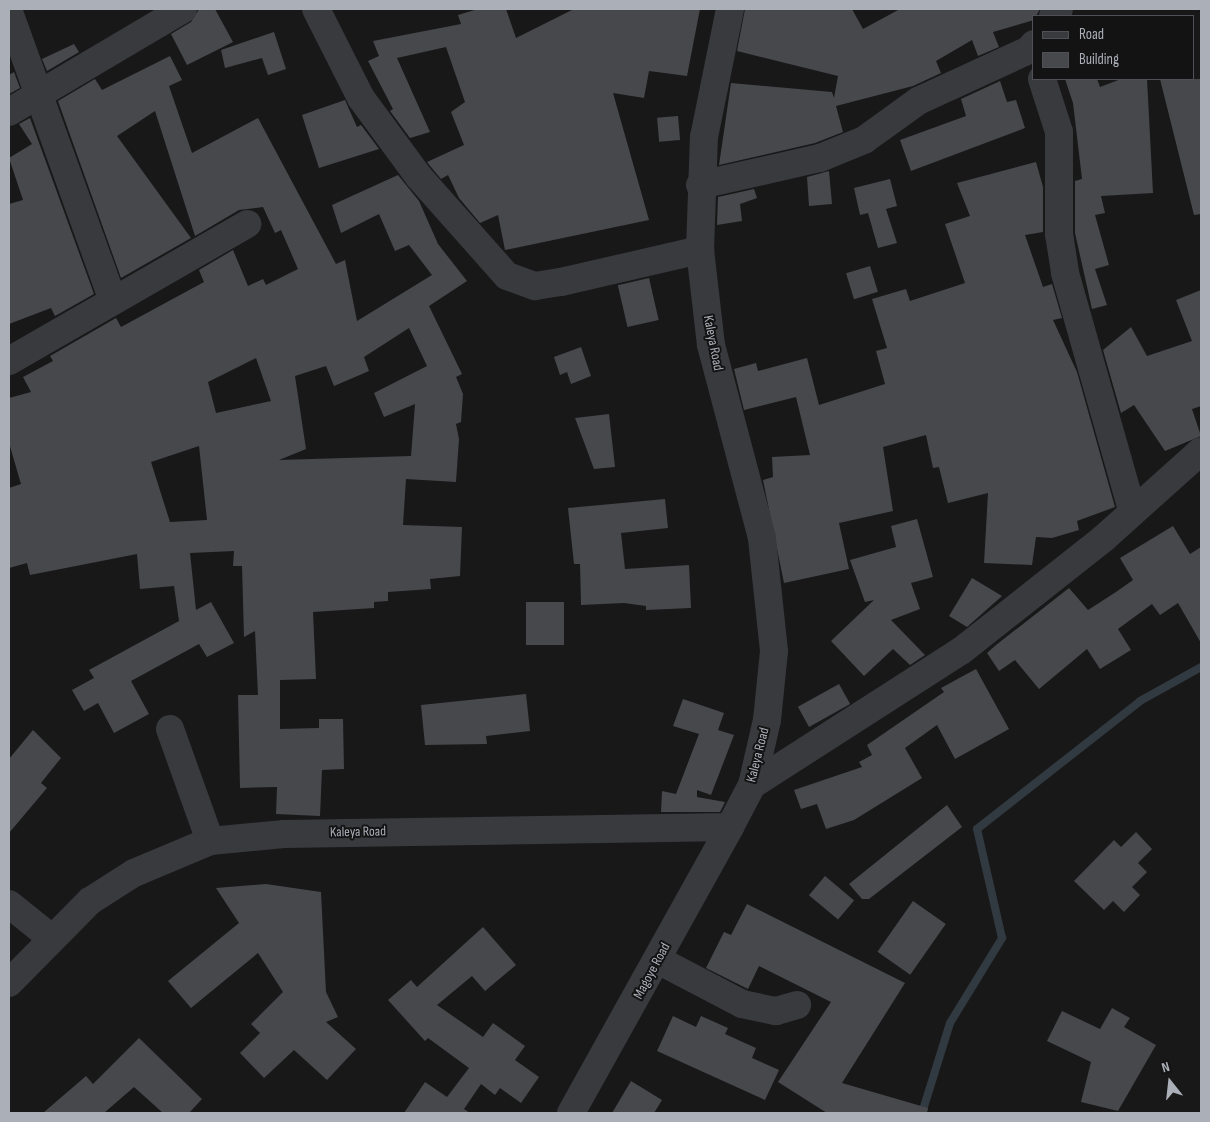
<!DOCTYPE html>
<html>
<head>
<meta charset="utf-8">
<style>
	body { margin:0 }
	#map { position:relative; width:1210px; height:1122px; overflow:hidden; background:#181819; font-family:"Sofia Sans Condensed",sans-serif }
	div>[style] { position:absolute }
	[style*='--x'] { left:calc(var(--x)*1px); top:calc(var(--y)*1px); width:calc(var(--w)*1px); rotate:calc(var(--a)*1deg) }
	.stream>* { height:8px; margin:-4px; padding:0 4px; transform-origin:4px; border-radius:4px; background:#323a41 }
	.building>* { inset:0; background:#47484c; transform-origin:0 0 }
	.minor>* { height:28px; margin:-14px; padding:0 14px; transform-origin:14px; border-radius:14px; background:#393a3e }
	span { translate:-50% -50%; white-space:nowrap; text-align:center; line-height:1.15; -webkit-text-stroke:4px #131314; paint-order:stroke }
	.street-label { font-size:14px; color:#abafb8 }
	.frame { position:absolute; inset:0; border:10px solid #abafb8; pointer-events:none }
	.legend { position:absolute; left:1032px; top:15px; width:162px; height:65px; box-sizing:border-box; background:#131314; border:1px solid #505156; margin:0; padding:6px 9px; list-style:none; font-size:15px; color:#abafb8 }
	.legend li { display:flex; align-items:center; gap:10px; height:25px }
	.legend b { width:25px; border:1px solid #505156 }
	.north { position:absolute; left:1145px; top:1057px; width:50px; height:50px; -webkit-text-stroke:4px #131314; paint-order:stroke; rotate:344deg; font-size:14px; font-weight:700; line-height:20px; text-align:center; color:#abafb8 }
	.north::after { content:''; display:block; margin:auto; width:18px; height:22px; background:#abafb8; clip-path:polygon(50% 0,100% 100%,50% 72%,0 100%) }
</style>
</head>
<body>
<div id="map">
	<div class="stream">
		<i style="--x:922;--y:1113;--w:94;--a:-72.7"></i>
		<i style="--x:950;--y:1023;--w:100;--a:-58.5"></i>
		<i style="--x:1002;--y:938;--w:112;--a:-102.9"></i>
		<i style="--x:977;--y:829;--w:207;--a:-38.1"></i>
		<i style="--x:1140;--y:701;--w:70;--a:-29.1"></i>
	</div>
	<div class="building">
		<i style="clip-path:polygon(199px 9px,215px 9px,233px 42px,187px 65px,171px 34px,191px 22px)"></i>
		<i style="clip-path:polygon(478px 9px,506px 9px,516px 38px,574px 9px,700px 9px,687px 76px,649px 71px,644px 98px,613px 93px,649px 220px,505px 250px,498px 215px,480px 223px,459px 198px,448px 175px,441px 179px,431px 167px,427px 162px,464px 145px,451px 112px,465px 102px,446px 47px,397px 58px,430px 132px,410px 138px,390px 111px,393px 109px,368px 61px,379px 56px,373px 41px,461px 24px,458px 15px)"></i>
		<i style="clip-path:polygon(745px 9px,852px 9px,863px 29px,900px 9px,1040px 9px,1034px 20px,993px 32px,999px 47px,978px 56px,972px 40px,936px 61px,941px 73px,913px 86px,836px 106px,843px 132px,815px 143px,719px 165px,731px 83px,832px 92px,834px 98px,838px 76px,737px 51px)"></i>
		<i style="clip-path:polygon(274px 32px,286px 69px,268px 75px,262px 58px,225px 68px,221px 50px)"></i>
		<i style="clip-path:polygon(74px 44px,79px 52px,47px 71px,42px 59px)"></i>
		<i style="clip-path:polygon(evenodd,170px 56px,182px 80px,169px 86px,192px 153px,258px 118px,336px 264px,345px 260px,357px 321px,432px 275px,409px 245px,395px 251px,379px 214px,341px 233px,332px 205px,398px 175px,419px 201px,438px 244px,467px 281px,429px 306px,462px 374px,456px 377px,463px 394px,461px 422px,456px 424px,459px 439px,456px 482px,406px 479px,403px 525px,462px 527px,460px 576px,430px 579px,431px 589px,388px 592px,388px 601px,374px 602px,374px 608px,313px 612px,316px 679px,280px 680px,280px 729px,319px 728px,319px 719px,343px 719px,344px 769px,322px 770px,320px 816px,276px 814px,277px 787px,240px 788px,238px 695px,258px 695px,255px 631px,244px 637px,242px 566px,233px 566px,234px 551px,190px 553px,196px 610px,211px 602px,234px 643px,207px 657px,199px 644px,131px 681px,149px 714px,114px 733px,98px 703px,84px 711px,72px 690px,94px 678px,89px 670px,179px 621px,174px 586px,140px 589px,137px 554px,30px 575px,27px 563px,9px 568px,9px 488px,21px 484px,9px 443px,9px 398px,31px 392px,23px 377px,53px 361px,50px 356px,116px 318px,121px 327px,204px 282px,199px 270px,233px 250px,248px 286px,263px 279px,266px 285px,298px 269px,281px 230px,275px 233px,263px 207px,239px 210px,195px 236px,155px 111px,117px 136px,191px 238px,121px 278px,58px 101px,95px 79px,102px 90px,170px 56px,409px 328px,427px 366px,374px 393px,384px 417px,415px 404px,411px 456px,279px 460px,306px 449px,295px 376px,326px 366px,334px 386px,369px 371px,364px 357px,409px 328px,170px 56px,256px 358px,271px 401px,216px 413px,208px 382px,256px 358px,170px 56px,199px 446px,207px 520px,170px 522px,151px 462px,199px 446px)"></i>
		<i style="clip-path:polygon(14px 72px,20px 88px,9px 94px,9px 75px)"></i>
		<i style="clip-path:polygon(1065px 79px,1097px 79px,1100px 87px,1121px 79px,1147px 79px,1153px 193px,1101px 196px,1105px 213px,1095px 215px,1109px 265px,1095px 269px,1107px 305px,1092px 309px,1075px 233px,1075px 181px,1082px 179px,1073px 103px)"></i>
		<i style="clip-path:polygon(1160px 79px,1201px 79px,1201px 214px,1194px 215px)"></i>
		<i style="clip-path:polygon(1000px 81px,1007px 102px,1016px 100px,1025px 128px,911px 171px,900px 140px,966px 116px,961px 99px)"></i>
		<i style="clip-path:polygon(345px 100px,357px 127px,361px 125px,379px 149px,319px 168px,302px 115px)"></i>
		<i style="left:678px;top:116px;width:24px;height:21px;rotate:85deg"></i>
		<i style="clip-path:polygon(30px 118px,94px 294px,55px 316px,51px 308px,9px 324px,9px 204px,23px 200px,9px 158px,32px 144px,19px 124px)"></i>
		<i style="clip-path:polygon(1036px 162px,1043px 187px,1043px 232px,1025px 235px,1043px 287px,1052px 284px,1062px 318px,1053px 320px,1077px 372px,1115px 507px,1077px 521px,1079px 530px,1052px 538px,1036px 537px,1032px 565px,984px 563px,988px 493px,948px 503px,939px 467px,933px 468px,926px 435px,883px 447px,893px 511px,839px 523px,849px 569px,784px 583px,763px 480px,773px 477px,772px 457px,810px 455px,796px 397px,744px 410px,734px 369px,756px 363px,758px 371px,807px 358px,819px 405px,885px 384px,876px 351px,887px 348px,872px 299px,906px 289px,910px 301px,965px 283px,945px 224px,970px 216px,957px 183px)"></i>
		<i style="clip-path:polygon(829px 171px,832px 204px,809px 206px,807px 177px)"></i>
		<i style="clip-path:polygon(890px 179px,897px 206px,886px 209px,897px 243px,878px 248px,868px 213px,860px 215px,854px 188px)"></i>
		<i style="clip-path:polygon(754px 189px,757px 198px,740px 204px,742px 221px,717px 225px,718px 197px)"></i>
		<i style="left:870px;top:266px;width:27px;height:25px;rotate:73deg"></i>
		<i style="left:649px;top:278px;width:43px;height:32px;rotate:77deg"></i>
		<i style="clip-path:polygon(1201px 290px,1201px 406px,1192px 409px,1201px 436px,1165px 451px,1134px 405px,1121px 413px,1103px 350px,1131px 327px,1147px 356px,1192px 341px,1176px 300px)"></i>
		<i style="clip-path:polygon(581px 347px,591px 376px,571px 384px,567px 372px,560px 375px,554px 357px)"></i>
		<i style="clip-path:polygon(609px 414px,615px 467px,594px 469px,575px 418px)"></i>
		<i style="clip-path:polygon(665px 499px,668px 528px,621px 533px,625px 569px,689px 565px,691px 608px,646px 610px,646px 606px,624px 603px,581px 605px,580px 564px,574px 564px,568px 508px)"></i>
		<i style="clip-path:polygon(917px 519px,933px 577px,911px 583px,920px 609px,891px 620px,925px 655px,910px 665px,893px 649px,864px 676px,831px 641px,874px 600px,865px 602px,850px 560px,896px 547px,891px 526px)"></i>
		<i style="clip-path:polygon(1173px 526px,1190px 554px,1201px 547px,1201px 643px,1178px 603px,1160px 615px,1152px 604px,1118px 629px,1131px 650px,1100px 669px,1087px 649px,1039px 689px,1015px 660px,999px 671px,987px 653px,996px 645px,1069px 588px,1088px 610px,1116px 592px,1133px 580px,1120px 558px)"></i>
		<i style="clip-path:polygon(972px 578px,1002px 596px,967px 627px,949px 616px)"></i>
		<i style="left:564px;top:602px;width:43px;height:38px;rotate:90deg"></i>
		<i style="clip-path:polygon(976px 669px,1009px 729px,955px 759px,937px 725px,905px 748px,922px 778px,854px 820px,826px 829px,817px 804px,801px 809px,794px 790px,862px 767px,859px 762px,872px 755px,867px 745px,944px 692px,941px 688px)"></i>
		<i style="left:839px;top:684px;width:23px;height:47px;rotate:61deg"></i>
		<i style="clip-path:polygon(526px 694px,530px 731px,486px 736px,487px 744px,425px 745px,421px 705px)"></i>
		<i style="clip-path:polygon(683px 699px,724px 713px,718px 730px,734px 735px,711px 795px,697px 790px,697px 797px,725px 802px,720px 812px,661px 812px,662px 791px,676px 794px,699px 734px,673px 726px)"></i>
		<i style="clip-path:polygon(33px 730px,61px 758px,41px 783px,47px 788px,9px 833px,9px 759px)"></i>
		<i style="clip-path:polygon(947px 805px,962px 827px,869px 899px,862px 899px,849px 884px)"></i>
		<i style="clip-path:polygon(1136px 832px,1152px 849px,1138px 863px,1147px 872px,1132px 887px,1140px 895px,1124px 912px,1113px 901px,1104px 910px,1074px 881px,1114px 840px,1121px 847px)"></i>
		<i style="left:825px;top:876px;width:38px;height:25px;rotate:40deg"></i>
		<i style="clip-path:polygon(266px 884px,321px 892px,326px 992px,338px 1017px,326px 1022px,356px 1049px,327px 1080px,294px 1050px,264px 1078px,240px 1053px,260px 1033px,251px 1024px,283px 992px,258px 953px,191px 1008px,168px 981px,239px 923px,216px 888px)"></i>
		<i style="left:913px;top:901px;width:40px;height:62px;rotate:35deg"></i>
		<i style="clip-path:polygon(747px 904px,905px 983px,842px 1083px,928px 1108px,927px 1113px,827px 1113px,778px 1082px,831px 1002px,759px 966px,748px 989px,706px 968px,724px 932px,731px 935px)"></i>
		<i style="clip-path:polygon(483px 927px,516px 965px,485px 991px,472px 976px,437px 1005px,483px 1037px,493px 1023px,525px 1046px,515px 1060px,539px 1077px,521px 1103px,500px 1088px,495px 1095px,481px 1084px,464px 1109px,470px 1113px,404px 1113px,425px 1082px,447px 1097px,469px 1068px,428px 1038px,425px 1041px,388px 1000px,411px 980px,417px 987px)"></i>
		<i style="clip-path:polygon(1112px 1008px,1130px 1018px,1124px 1027px,1156px 1045px,1118px 1111px,1081px 1102px,1091px 1062px,1047px 1041px,1062px 1011px,1100px 1029px)"></i>
		<i style="clip-path:polygon(673px 1016px,696px 1027px,701px 1016px,728px 1028px,725px 1034px,756px 1048px,752px 1058px,779px 1070px,765px 1100px,657px 1051px)"></i>
		<i style="clip-path:polygon(139px 1038px,202px 1099px,189px 1113px,163px 1113px,134px 1087px,104px 1113px,43px 1113px,86px 1076px,93px 1084px)"></i>
		<i style="clip-path:polygon(631px 1081px,662px 1100px,654px 1113px,612px 1113px)"></i>
	</div>
	<div class="minor">
		<i style="--x:316;--y:9;--w:100;--a:63.2"></i>
		<i style="--x:361;--y:98;--w:98;--a:53.7"></i>
		<i style="--x:419;--y:177;--w:132;--a:48.4"></i>
		<i style="--x:507;--y:276;--w:30;--a:20"></i>
		<i style="--x:535;--y:286;--w:26;--a:-9"></i>
		<i style="--x:561;--y:282;--w:143;--a:-13"></i>
		<i style="--x:9;--y:12;--w:304;--a:70.2"></i>
		<i style="--x:1053;--y:16;--w:9;--a:-49"></i>
		<i style="--x:1042;--y:79;--w:56;--a:72.2"></i>
		<i style="--x:1059;--y:132;--w:102;--a:90"></i>
		<i style="--x:1059;--y:234;--w:39;--a:81"></i>
		<i style="--x:1065;--y:273;--w:245;--a:74.2"></i>
		<i style="--x:9;--y:112;--w:202;--a:-30.6"></i>
		<i style="--x:700;--y:185;--w:123;--a:-12.7"></i>
		<i style="--x:820;--y:158;--w:48;--a:-22.2"></i>
		<i style="--x:864;--y:140;--w:67;--a:-35.8"></i>
		<i style="--x:918;--y:101;--w:122;--a:-24.7"></i>
		<i style="--x:1029;--y:50;--w:8;--a:-50"></i>
		<i style="--x:9;--y:361;--w:275;--a:-29.9"></i>
		<i style="--x:170;--y:729;--w:119;--a:70.3"></i>
		<i style="--x:752;--y:785;--w:248;--a:-32.7"></i>
		<i style="--x:961;--y:651;--w:182;--a:-38.3"></i>
		<i style="--x:1104;--y:538;--w:130;--a:-41.9"></i>
		<i style="--x:9;--y:904;--w:53;--a:38.8"></i>
		<i style="--x:658;--y:960;--w:95;--a:27.6"></i>
		<i style="--x:742;--y:1004;--w:35;--a:12"></i>
		<i style="--x:776;--y:1011;--w:22;--a:-16"></i>
		<i style="--x:9;--y:983;--w:115;--a:-45.4"></i>
		<i style="--x:90;--y:901;--w:52;--a:-32.5"></i>
		<i style="--x:134;--y:873;--w:82;--a:-22.8"></i>
		<i style="--x:210;--y:841;--w:74;--a:-5.4"></i>
		<i style="--x:284;--y:834;--w:446;--a:-0.9"></i>
		<i style="--x:730;--y:827;--w:47;--a:-62.4"></i>
		<i style="--x:752;--y:785;--w:67;--a:-77"></i>
		<i style="--x:767;--y:720;--w:69;--a:-84.2"></i>
		<i style="--x:774;--y:651;--w:114;--a:-96.1"></i>
		<i style="--x:762;--y:538;--w:200;--a:-104.8"></i>
		<i style="--x:711;--y:345;--w:96;--a:-96.6"></i>
		<i style="--x:700;--y:250;--w:113;--a:-88"></i>
		<i style="--x:704;--y:137;--w:131;--a:-78.5"></i>
		<i style="--x:571;--y:1113;--w:327;--a:-60.9"></i>
	</div>
	<div class="street-label">
		<span style="left:713px;top:343px;rotate:79deg">Kaleya Road</span>
		<span style="left:758px;top:755px;rotate:-76deg">Kaleya Road</span>
		<span style="left:358px;top:832px;rotate:-1deg">Kaleya Road</span>
		<span style="left:652px;top:971px;rotate:-62deg">Magoye Road</span>
	</div>
	<div class="frame"></div>
	<ul class="legend">
	<li><b style="height:6px;background:#393a3e"></b>Road</li>
	<li><b style="height:14px;background:#47484c"></b>Building</li>
	</ul>
	<div class="north">N</div>
</div>
</body>
</html>
